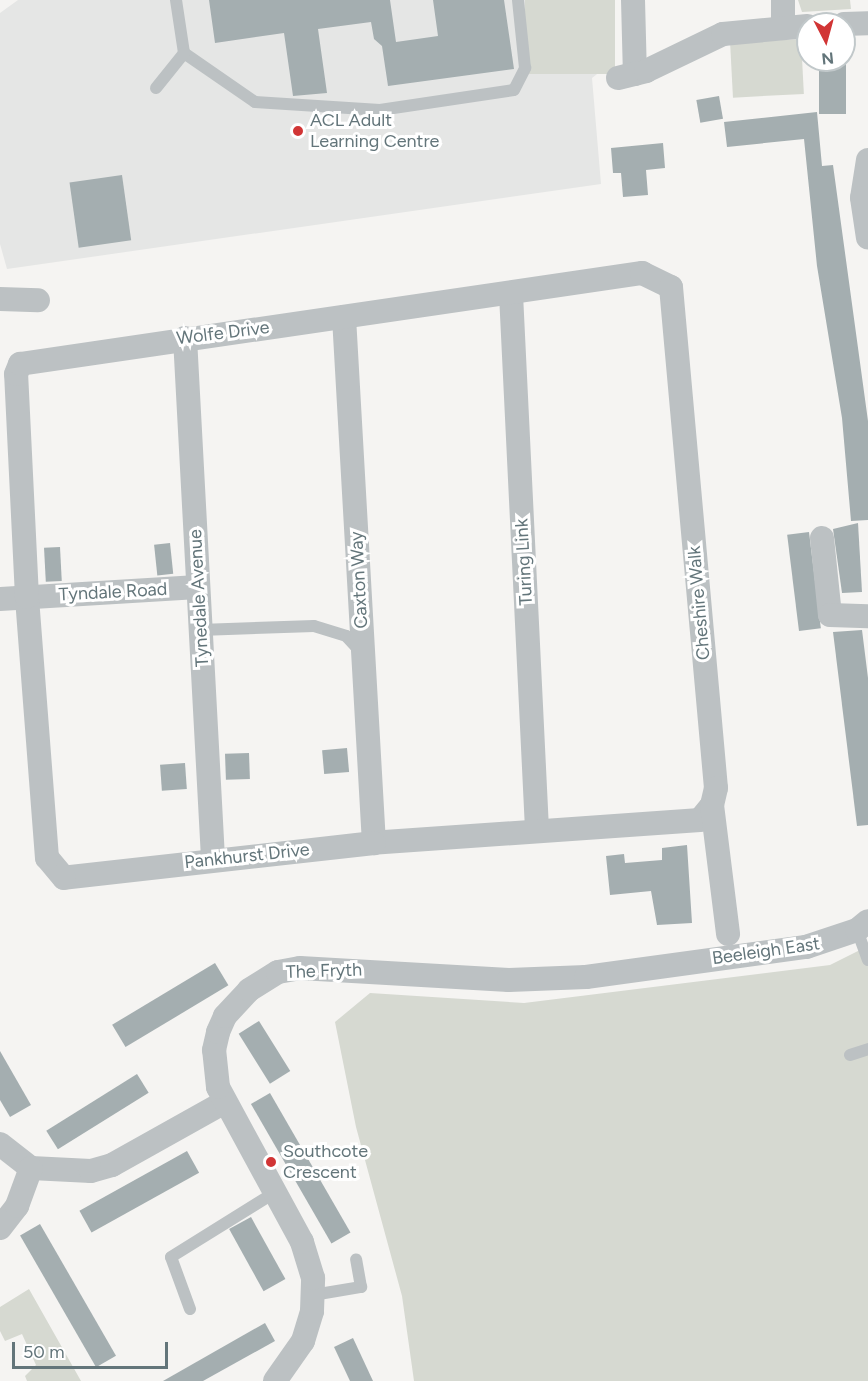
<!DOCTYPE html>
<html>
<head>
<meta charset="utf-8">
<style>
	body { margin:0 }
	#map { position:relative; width:868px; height:1381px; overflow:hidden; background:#f5f4f2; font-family:Figtree,sans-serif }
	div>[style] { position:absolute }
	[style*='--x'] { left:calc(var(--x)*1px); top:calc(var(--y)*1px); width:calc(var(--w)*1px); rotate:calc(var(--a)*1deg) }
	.built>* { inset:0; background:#e5e6e5 }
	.green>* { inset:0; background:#d6d9d1; transform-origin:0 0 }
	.building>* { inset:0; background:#a4aeb0; transform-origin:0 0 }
	.lane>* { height:12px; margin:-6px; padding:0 6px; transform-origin:6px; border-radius:6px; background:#bcc1c3 }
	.street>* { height:24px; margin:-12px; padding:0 12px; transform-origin:12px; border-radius:12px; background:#bcc1c3 }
	.dots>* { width:16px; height:16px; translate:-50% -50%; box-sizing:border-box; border:3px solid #fff; border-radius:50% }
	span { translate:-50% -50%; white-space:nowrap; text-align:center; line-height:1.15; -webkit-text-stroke:6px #fff; paint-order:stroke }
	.poi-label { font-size:18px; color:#63757a }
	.left { translate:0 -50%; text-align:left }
	.street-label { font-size:18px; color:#63757a }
	.north { position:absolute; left:796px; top:12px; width:60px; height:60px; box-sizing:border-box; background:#fff; border:2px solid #c1c8ca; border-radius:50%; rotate:174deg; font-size:16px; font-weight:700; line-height:24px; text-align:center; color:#63757a }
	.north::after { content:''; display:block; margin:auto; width:21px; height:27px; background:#d13535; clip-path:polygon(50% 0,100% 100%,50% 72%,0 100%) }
	.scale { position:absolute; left:12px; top:1342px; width:156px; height:27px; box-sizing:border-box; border:3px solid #63757a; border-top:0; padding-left:8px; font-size:18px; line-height:21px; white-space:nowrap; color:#63757a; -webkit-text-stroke:4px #fff; paint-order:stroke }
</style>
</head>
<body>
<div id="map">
	<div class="built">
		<i style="clip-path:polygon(18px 0,525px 0,531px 74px,601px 71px,592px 78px,601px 184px,7px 269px,0 244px,0 13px)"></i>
	</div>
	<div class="green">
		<i style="left:525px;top:0;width:90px;height:74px"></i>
		<i style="clip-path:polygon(798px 0,850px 0,851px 9px,802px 12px)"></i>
		<i style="left:801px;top:39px;width:55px;height:71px;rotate:87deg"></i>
		<i style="clip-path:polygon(868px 946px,868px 1381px,414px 1381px,402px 1296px,356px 1127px,335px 1022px,370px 993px,524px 1003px,830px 965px)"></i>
		<i style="clip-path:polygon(29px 1289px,81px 1381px,27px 1381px,25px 1376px,36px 1365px,22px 1334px,5px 1341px,0 1331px,0 1307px)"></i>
	</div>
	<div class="building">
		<i style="clip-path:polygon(209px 0,390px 0,396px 42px,438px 36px,433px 0,504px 0,514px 69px,388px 86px,382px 46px,374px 39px,371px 22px,318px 29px,327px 93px,293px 96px,284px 33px,215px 43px)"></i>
		<i style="left:819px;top:60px;width:27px;height:54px"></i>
		<i style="left:719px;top:96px;width:23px;height:23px;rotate:80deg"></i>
		<i style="clip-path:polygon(817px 112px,822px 166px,833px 165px,868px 421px,868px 520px,851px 521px,842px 418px,817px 266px,804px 139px,727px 147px,724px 122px)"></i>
		<i style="clip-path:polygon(663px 143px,665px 168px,646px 170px,648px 195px,623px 197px,621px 173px,613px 173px,611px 148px)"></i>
		<i style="left:122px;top:175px;width:66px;height:53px;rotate:82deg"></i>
		<i style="clip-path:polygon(858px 523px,862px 592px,842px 593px,833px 529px)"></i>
		<i style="left:809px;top:532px;width:97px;height:22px;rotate:83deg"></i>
		<i style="left:170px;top:543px;width:31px;height:16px;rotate:84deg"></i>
		<i style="left:60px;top:547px;width:34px;height:16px;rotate:87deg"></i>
		<i style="clip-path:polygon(862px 630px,868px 678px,868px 825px,857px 826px,833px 632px)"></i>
		<i style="left:347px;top:748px;width:24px;height:25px;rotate:85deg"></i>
		<i style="left:249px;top:753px;width:26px;height:24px;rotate:88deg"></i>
		<i style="left:185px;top:763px;width:26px;height:25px;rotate:86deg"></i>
		<i style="clip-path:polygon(687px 845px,692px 923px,657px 925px,651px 891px,610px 895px,606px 856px,624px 854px,625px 863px,662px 860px,662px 848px)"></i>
		<i style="left:215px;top:963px;width:26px;height:120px;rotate:59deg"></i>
		<i style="left:259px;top:1021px;width:59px;height:24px;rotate:58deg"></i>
		<i style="clip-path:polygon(0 1051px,31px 1105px,10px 1117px,0 1100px)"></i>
		<i style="left:137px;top:1074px;width:22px;height:107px;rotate:58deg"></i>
		<i style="left:270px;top:1093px;width:161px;height:22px;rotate:60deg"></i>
		<i style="left:187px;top:1151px;width:25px;height:123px;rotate:61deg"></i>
		<i style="left:251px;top:1217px;width:71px;height:25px;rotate:61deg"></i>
		<i style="left:40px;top:1224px;width:152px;height:23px;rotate:60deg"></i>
		<i style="clip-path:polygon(265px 1323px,275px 1341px,203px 1381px,163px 1381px)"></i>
		<i style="clip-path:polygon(353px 1338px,373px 1381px,350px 1381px,334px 1347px)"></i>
	</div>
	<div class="lane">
		<i style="--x:176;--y:0;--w:54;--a:81.4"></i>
		<i style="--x:184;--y:53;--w:86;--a:34.6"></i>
		<i style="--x:255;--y:102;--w:125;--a:3.7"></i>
		<i style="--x:380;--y:110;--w:135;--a:-8.5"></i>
		<i style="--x:514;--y:90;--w:25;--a:-63"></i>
		<i style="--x:525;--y:68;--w:68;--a:-95.9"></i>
		<i style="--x:156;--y:88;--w:45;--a:-51.3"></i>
		<i style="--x:200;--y:630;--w:114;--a:-2"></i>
		<i style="--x:314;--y:626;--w:34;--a:17"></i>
		<i style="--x:346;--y:636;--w:23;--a:47"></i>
		<i style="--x:857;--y:930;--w:32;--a:70"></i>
		<i style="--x:850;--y:1055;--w:19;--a:-18"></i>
		<i style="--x:313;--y:1295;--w:49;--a:-9.5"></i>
		<i style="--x:361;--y:1287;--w:28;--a:-100"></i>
		<i style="--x:190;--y:1309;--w:55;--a:-110.1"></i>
		<i style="--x:171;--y:1257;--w:121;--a:-31.9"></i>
	</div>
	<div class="street">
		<i style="--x:633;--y:0;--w:74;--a:88.5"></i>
		<i style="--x:783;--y:0;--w:27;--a:90"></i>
		<i style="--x:844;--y:24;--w:24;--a:-2"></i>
		<i style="--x:618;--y:78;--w:29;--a:-14"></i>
		<i style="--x:646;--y:71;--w:85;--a:-25.7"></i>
		<i style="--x:723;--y:34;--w:85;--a:-5.4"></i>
		<i style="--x:868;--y:160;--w:38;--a:99"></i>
		<i style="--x:862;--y:198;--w:40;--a:81.5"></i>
		<i style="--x:511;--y:294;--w:537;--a:87.22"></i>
		<i style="--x:0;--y:299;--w:38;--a:2"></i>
		<i style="--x:344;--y:317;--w:527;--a:86.74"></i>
		<i style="--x:185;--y:338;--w:522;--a:86.92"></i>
		<i style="--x:822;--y:538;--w:77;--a:84.1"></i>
		<i style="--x:830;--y:615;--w:38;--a:2"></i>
		<i style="--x:0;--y:599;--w:198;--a:-3.5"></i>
		<i style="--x:712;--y:805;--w:19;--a:129"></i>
		<i style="--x:700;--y:820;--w:327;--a:176"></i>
		<i style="--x:374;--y:843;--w:312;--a:173.6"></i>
		<i style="--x:64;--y:878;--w:26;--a:-130"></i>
		<i style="--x:47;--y:858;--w:262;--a:-94.4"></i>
		<i style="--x:27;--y:597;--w:223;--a:-92.8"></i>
		<i style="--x:16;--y:374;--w:11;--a:-68"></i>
		<i style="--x:20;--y:364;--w:629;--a:-8.32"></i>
		<i style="--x:642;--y:273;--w:32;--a:26"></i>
		<i style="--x:671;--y:287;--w:503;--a:84.87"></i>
		<i style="--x:716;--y:788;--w:17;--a:103"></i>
		<i style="--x:712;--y:805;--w:130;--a:82.9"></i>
		<i style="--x:0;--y:1144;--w:39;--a:38"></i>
		<i style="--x:31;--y:1168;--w:60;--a:2.9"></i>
		<i style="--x:91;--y:1171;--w:22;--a:-16"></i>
		<i style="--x:112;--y:1165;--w:127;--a:-29.2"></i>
		<i style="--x:0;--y:1228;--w:28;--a:-52"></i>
		<i style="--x:17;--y:1206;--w:40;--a:-69.8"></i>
		<i style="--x:275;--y:1381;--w:49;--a:-55"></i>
		<i style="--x:303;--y:1341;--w:31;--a:-73"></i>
		<i style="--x:312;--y:1311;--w:33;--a:-88"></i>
		<i style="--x:313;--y:1278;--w:38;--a:-107"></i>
		<i style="--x:302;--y:1242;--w:176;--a:-118.5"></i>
		<i style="--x:218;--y:1087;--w:37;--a:-96"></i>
		<i style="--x:214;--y:1050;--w:18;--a:-77"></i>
		<i style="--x:218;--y:1032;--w:17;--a:-66"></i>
		<i style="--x:225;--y:1016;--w:35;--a:-47"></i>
		<i style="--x:249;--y:990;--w:34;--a:-32"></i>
		<i style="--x:278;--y:972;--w:22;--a:-10"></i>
		<i style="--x:300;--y:968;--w:209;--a:3.3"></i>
		<i style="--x:509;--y:980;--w:77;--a:-2.2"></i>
		<i style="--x:586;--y:977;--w:222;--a:-7.8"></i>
		<i style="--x:806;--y:947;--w:54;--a:-18.4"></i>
		<i style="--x:857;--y:930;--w:14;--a:-39"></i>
	</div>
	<div class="dots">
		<i style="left:298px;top:131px;background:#d13535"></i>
		<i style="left:271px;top:1162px;background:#d13535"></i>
	</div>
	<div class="poi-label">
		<span class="left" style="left:310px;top:131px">ACL Adult<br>Learning Centre</span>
		<span class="left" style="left:283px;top:1162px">Southcote<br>Crescent</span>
	</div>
	<div class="street-label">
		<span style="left:223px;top:333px;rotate:-7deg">Wolfe Drive</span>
		<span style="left:524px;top:562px;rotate:-93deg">Turing Link</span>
		<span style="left:359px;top:580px;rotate:-93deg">Caxton Way</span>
		<span style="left:113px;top:592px;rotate:-3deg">Tyndale Road</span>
		<span style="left:199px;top:598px;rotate:-93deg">Tynedale Avenue</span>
		<span style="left:699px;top:603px;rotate:-95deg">Cheshire Walk</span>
		<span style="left:247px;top:856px;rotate:-6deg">Pankhurst Drive</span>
		<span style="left:766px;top:951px;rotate:-8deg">Beeleigh East</span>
		<span style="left:324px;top:971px;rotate:-2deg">The Fryth</span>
	</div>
	<div class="north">N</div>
	<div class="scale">50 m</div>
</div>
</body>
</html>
